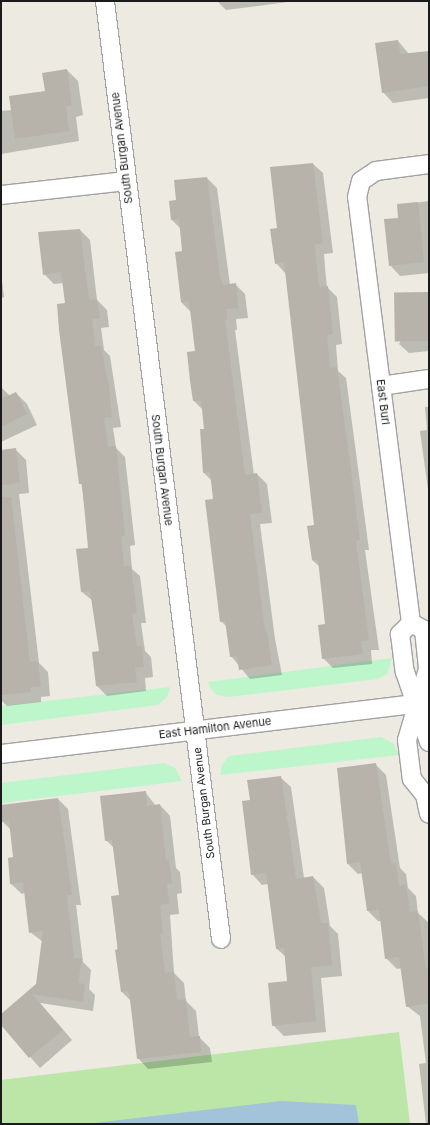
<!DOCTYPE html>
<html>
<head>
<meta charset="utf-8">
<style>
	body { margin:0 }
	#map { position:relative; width:430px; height:1125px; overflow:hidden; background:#eceae1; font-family:Inter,sans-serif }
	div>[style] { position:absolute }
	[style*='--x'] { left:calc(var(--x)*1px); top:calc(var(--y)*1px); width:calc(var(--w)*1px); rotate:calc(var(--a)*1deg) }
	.grass>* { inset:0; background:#bce5a8 }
	.park>* { inset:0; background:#bef6cc }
	.water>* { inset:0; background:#a2c3d9 }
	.shadow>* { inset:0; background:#0003 }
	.building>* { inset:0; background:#b8b3aa; transform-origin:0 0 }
	.roads { filter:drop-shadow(1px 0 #a2a2a2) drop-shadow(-1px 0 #a2a2a2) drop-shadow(0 1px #a2a2a2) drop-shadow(0 -1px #a2a2a2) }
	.minor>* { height:18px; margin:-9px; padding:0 9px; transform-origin:9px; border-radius:9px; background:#fff }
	span { translate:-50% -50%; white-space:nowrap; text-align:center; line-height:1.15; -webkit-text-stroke:3.5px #fff; paint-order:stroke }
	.street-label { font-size:11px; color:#1b1b1b }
	.frame { position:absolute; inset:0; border:2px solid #1b1b1b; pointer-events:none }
</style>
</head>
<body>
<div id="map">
	<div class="grass">
		<i style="clip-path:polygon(399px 1032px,410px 1124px,1px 1124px,1px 1080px)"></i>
	</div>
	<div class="park">
		<i style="clip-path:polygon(392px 658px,388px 673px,378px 679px,228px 697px,217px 695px,211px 689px,208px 682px)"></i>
		<i style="clip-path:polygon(170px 687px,167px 697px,158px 705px,1px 725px,1px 706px)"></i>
		<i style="clip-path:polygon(381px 737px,393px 743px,399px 755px,220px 775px,222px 765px,229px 756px)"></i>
		<i style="clip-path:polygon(164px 763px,175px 768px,182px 781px,1px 803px,1px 783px)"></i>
	</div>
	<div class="water">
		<i style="clip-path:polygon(281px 1101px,356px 1105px,359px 1124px,86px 1124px)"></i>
	</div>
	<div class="shadow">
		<i style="clip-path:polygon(217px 1px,288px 1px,288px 2px,226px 10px)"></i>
		<i style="clip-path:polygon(398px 41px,409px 54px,429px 52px,429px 98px,393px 103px,383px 92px)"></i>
		<i style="clip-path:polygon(67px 70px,78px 81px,83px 115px,76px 117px,79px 141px,1px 154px,1px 111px,12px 110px,46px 92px)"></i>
		<i style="clip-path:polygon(313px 164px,323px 173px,333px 253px,324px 254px,325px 268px,327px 287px,337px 297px,342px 344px,336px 345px,338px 371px,346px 378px,369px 550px,365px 550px,379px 650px,371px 650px,372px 664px,333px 668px,323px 658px,326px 625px,320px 567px,312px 560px,315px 526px,286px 274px,276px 263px,278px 229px)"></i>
		<i style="clip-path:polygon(207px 178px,217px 188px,230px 285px,235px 284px,245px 294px,248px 318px,236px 319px,237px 330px,235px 330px,254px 475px,257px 474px,267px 484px,272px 523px,260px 524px,275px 639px,282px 675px,250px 679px,231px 656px,227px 627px,221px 621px,214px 500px,212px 481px,204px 473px,206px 429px,203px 410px,194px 401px,196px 352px,191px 312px,181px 302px,183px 252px,181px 229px,172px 220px,177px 201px)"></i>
		<i style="clip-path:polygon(429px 201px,429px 273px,400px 276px,390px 265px,399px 219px,398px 205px)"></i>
		<i style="clip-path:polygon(80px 230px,90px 240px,97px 300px,107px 310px,109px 327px,101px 328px,104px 350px,110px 356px,121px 427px,113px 428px,116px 448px,125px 457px,135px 545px,130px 546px,132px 569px,140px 576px,146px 623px,141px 623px,145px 651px,151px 657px,153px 677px,145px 678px,146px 691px,107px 696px,97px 686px,93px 652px,101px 652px,93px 601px,82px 592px,90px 549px,58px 305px,66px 304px,63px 283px,54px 284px,44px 274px)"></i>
		<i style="clip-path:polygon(1px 273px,4px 297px,1px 298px)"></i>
		<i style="clip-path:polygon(428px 293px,429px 351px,409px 353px,399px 344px)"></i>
		<i style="clip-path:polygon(1px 387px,10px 396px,16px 393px,27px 404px,37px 425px,1px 442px)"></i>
		<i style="clip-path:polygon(425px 407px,429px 407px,429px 497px,420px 431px,427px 430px)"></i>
		<i style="clip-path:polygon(15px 449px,26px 460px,29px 493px,19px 494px,39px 663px,48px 672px,50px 696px,41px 697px,41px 702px,7px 706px,1px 700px,1px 451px)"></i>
		<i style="clip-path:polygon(376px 765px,386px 775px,400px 868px,406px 874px,408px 888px,416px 896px,418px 913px,428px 922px,429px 1124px,426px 1124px,419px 1064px,426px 1063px,420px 1016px,407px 1006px,402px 968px,397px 969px,386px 958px,381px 921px,378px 921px,368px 911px,362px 873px,358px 874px,348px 864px)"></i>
		<i style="clip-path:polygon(280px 777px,291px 787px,304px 878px,313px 877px,324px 888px,330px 926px,338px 934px,342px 976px,321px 978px,326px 1032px,284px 1036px,273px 1025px,288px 982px,286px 957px,277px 949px,268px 884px,262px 885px,252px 874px,251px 801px)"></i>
		<i style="clip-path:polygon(145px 792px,156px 806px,160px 805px,170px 816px,176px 868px,180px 872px,182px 893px,177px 894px,179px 914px,170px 915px,174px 973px,184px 983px,186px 1001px,196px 1011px,199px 1037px,210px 1048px,212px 1062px,148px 1069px,138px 1058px,132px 1002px,122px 992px,112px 897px,120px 895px,114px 848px,106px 840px)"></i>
		<i style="clip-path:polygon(58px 799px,68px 809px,81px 905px,76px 905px,83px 962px,91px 970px,89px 989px,95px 995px,93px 1011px,40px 1003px,72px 1040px,40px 1068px,1px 1024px,1px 1015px,37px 985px,43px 942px,30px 932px,25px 893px,22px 894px,11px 884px,15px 858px,11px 830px,3px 822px,1px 806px)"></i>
	</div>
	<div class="building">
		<i style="clip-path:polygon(398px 40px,400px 54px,429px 51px,429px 86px,382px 93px,375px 43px)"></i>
		<i style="clip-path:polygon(67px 69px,72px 105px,66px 106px,69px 131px,15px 139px,9px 96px,45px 91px,42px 73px)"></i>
		<i style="clip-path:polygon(313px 163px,323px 243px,315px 245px,316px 258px,319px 287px,328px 286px,333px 334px,327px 335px,330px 368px,337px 367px,353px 485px,360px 540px,356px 541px,369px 640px,361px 641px,363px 654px,322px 659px,318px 625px,325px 624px,318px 560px,312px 560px,307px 526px,314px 525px,284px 262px,275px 264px,270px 229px,277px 228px,270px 167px)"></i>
		<i style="clip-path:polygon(207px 177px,220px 277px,223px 285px,236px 283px,238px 308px,226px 309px,227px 320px,225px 320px,245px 475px,257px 473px,262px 513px,250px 514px,265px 631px,267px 631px,272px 665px,239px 670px,237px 656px,230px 657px,225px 621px,220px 622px,205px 500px,213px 499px,210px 472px,203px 473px,200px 429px,204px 429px,201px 400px,193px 401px,190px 381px,187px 352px,195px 351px,189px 301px,181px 302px,175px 252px,182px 251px,179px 219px,171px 220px,169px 201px,176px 200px,174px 180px)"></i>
		<i style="clip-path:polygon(418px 202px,424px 262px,389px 266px,384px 219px,398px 218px,397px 204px)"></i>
		<i style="clip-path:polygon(80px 229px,89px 300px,97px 299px,100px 318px,92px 319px,95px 346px,101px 346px,109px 387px,112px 417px,104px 418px,108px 447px,116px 446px,125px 536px,121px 536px,124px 566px,131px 566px,137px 613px,132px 614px,137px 646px,142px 646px,144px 667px,135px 668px,137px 682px,96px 686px,92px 652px,99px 651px,90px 591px,81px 592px,76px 549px,88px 548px,82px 484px,79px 484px,59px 330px,57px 304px,65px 303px,61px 272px,43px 275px,38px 232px)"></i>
		<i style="left:428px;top:292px;width:49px;height:34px;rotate:89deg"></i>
		<i style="clip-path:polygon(16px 392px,27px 414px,1px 427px,1px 399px)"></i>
		<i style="clip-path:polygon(16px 448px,20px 483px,1px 485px,1px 450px)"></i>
		<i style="clip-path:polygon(1px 497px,11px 497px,30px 662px,38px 661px,41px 686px,31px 687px,31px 692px,1px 695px)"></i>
		<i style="clip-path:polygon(376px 763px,391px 864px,396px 863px,399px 886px,406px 884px,410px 912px,418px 911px,426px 969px,429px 968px,429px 1003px,406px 1007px,399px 957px,385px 959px,379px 910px,367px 911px,360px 862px,347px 864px,337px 768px)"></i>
		<i style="clip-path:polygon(281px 776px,296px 879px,313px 876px,321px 923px,328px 923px,332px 965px,311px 967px,316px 1021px,272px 1026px,268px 983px,287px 981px,284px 948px,276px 949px,266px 873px,251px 875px,242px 801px,250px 800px,247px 780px)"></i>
		<i style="clip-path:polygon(146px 791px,147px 806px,160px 804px,166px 860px,169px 860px,172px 883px,167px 884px,169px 903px,160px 905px,163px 934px,160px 934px,165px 973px,174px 972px,177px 1000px,186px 999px,190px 1037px,200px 1036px,201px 1052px,137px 1059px,129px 991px,121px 992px,115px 950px,118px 949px,111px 896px,119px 895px,112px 840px,105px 841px,100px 796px)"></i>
		<i style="clip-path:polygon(58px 798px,72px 895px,67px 895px,74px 958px,82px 959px,78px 983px,85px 984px,83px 1002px,32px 994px,63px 1030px,29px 1058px,1px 1025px,1px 1014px,36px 984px,43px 931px,29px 933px,23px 882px,10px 884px,8px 858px,13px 857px,9px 821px,1px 822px,1px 805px)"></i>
	</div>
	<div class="roads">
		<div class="minor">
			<i style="--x:105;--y:1;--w:945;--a:82.95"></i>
			<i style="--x:1;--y:195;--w:126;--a:-6.4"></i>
			<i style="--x:381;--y:386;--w:49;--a:-8.3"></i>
			<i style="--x:411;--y:623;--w:429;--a:-97.2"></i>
			<i style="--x:357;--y:197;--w:16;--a:-76"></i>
			<i style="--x:361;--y:181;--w:18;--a:-34"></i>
			<i style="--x:376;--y:171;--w:53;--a:-7.5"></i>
			<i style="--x:411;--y:623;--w:15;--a:28"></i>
			<i style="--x:424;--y:630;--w:39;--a:84"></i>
			<i style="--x:428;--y:669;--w:74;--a:106.5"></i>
			<i style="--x:407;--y:740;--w:39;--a:83"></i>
			<i style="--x:412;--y:779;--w:21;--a:51"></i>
			<i style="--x:425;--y:795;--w:19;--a:78"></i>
			<i style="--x:411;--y:623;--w:16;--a:135"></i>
			<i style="--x:400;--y:634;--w:38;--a:83"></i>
			<i style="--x:405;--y:672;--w:74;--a:71.1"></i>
			<i style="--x:1;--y:754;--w:431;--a:-6.9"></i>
		</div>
	</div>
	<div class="street-label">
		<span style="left:122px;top:148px;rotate:-97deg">South Burgan Avenue</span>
		<span style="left:383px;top:402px;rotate:83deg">East Burl</span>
		<span style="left:162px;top:470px;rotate:83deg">South Burgan Avenue</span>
		<span style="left:215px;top:728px;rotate:-7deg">East Hamilton Avenue</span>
		<span style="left:204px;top:803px;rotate:-97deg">South Burgan Avenue</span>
	</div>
	<div class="frame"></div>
</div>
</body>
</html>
